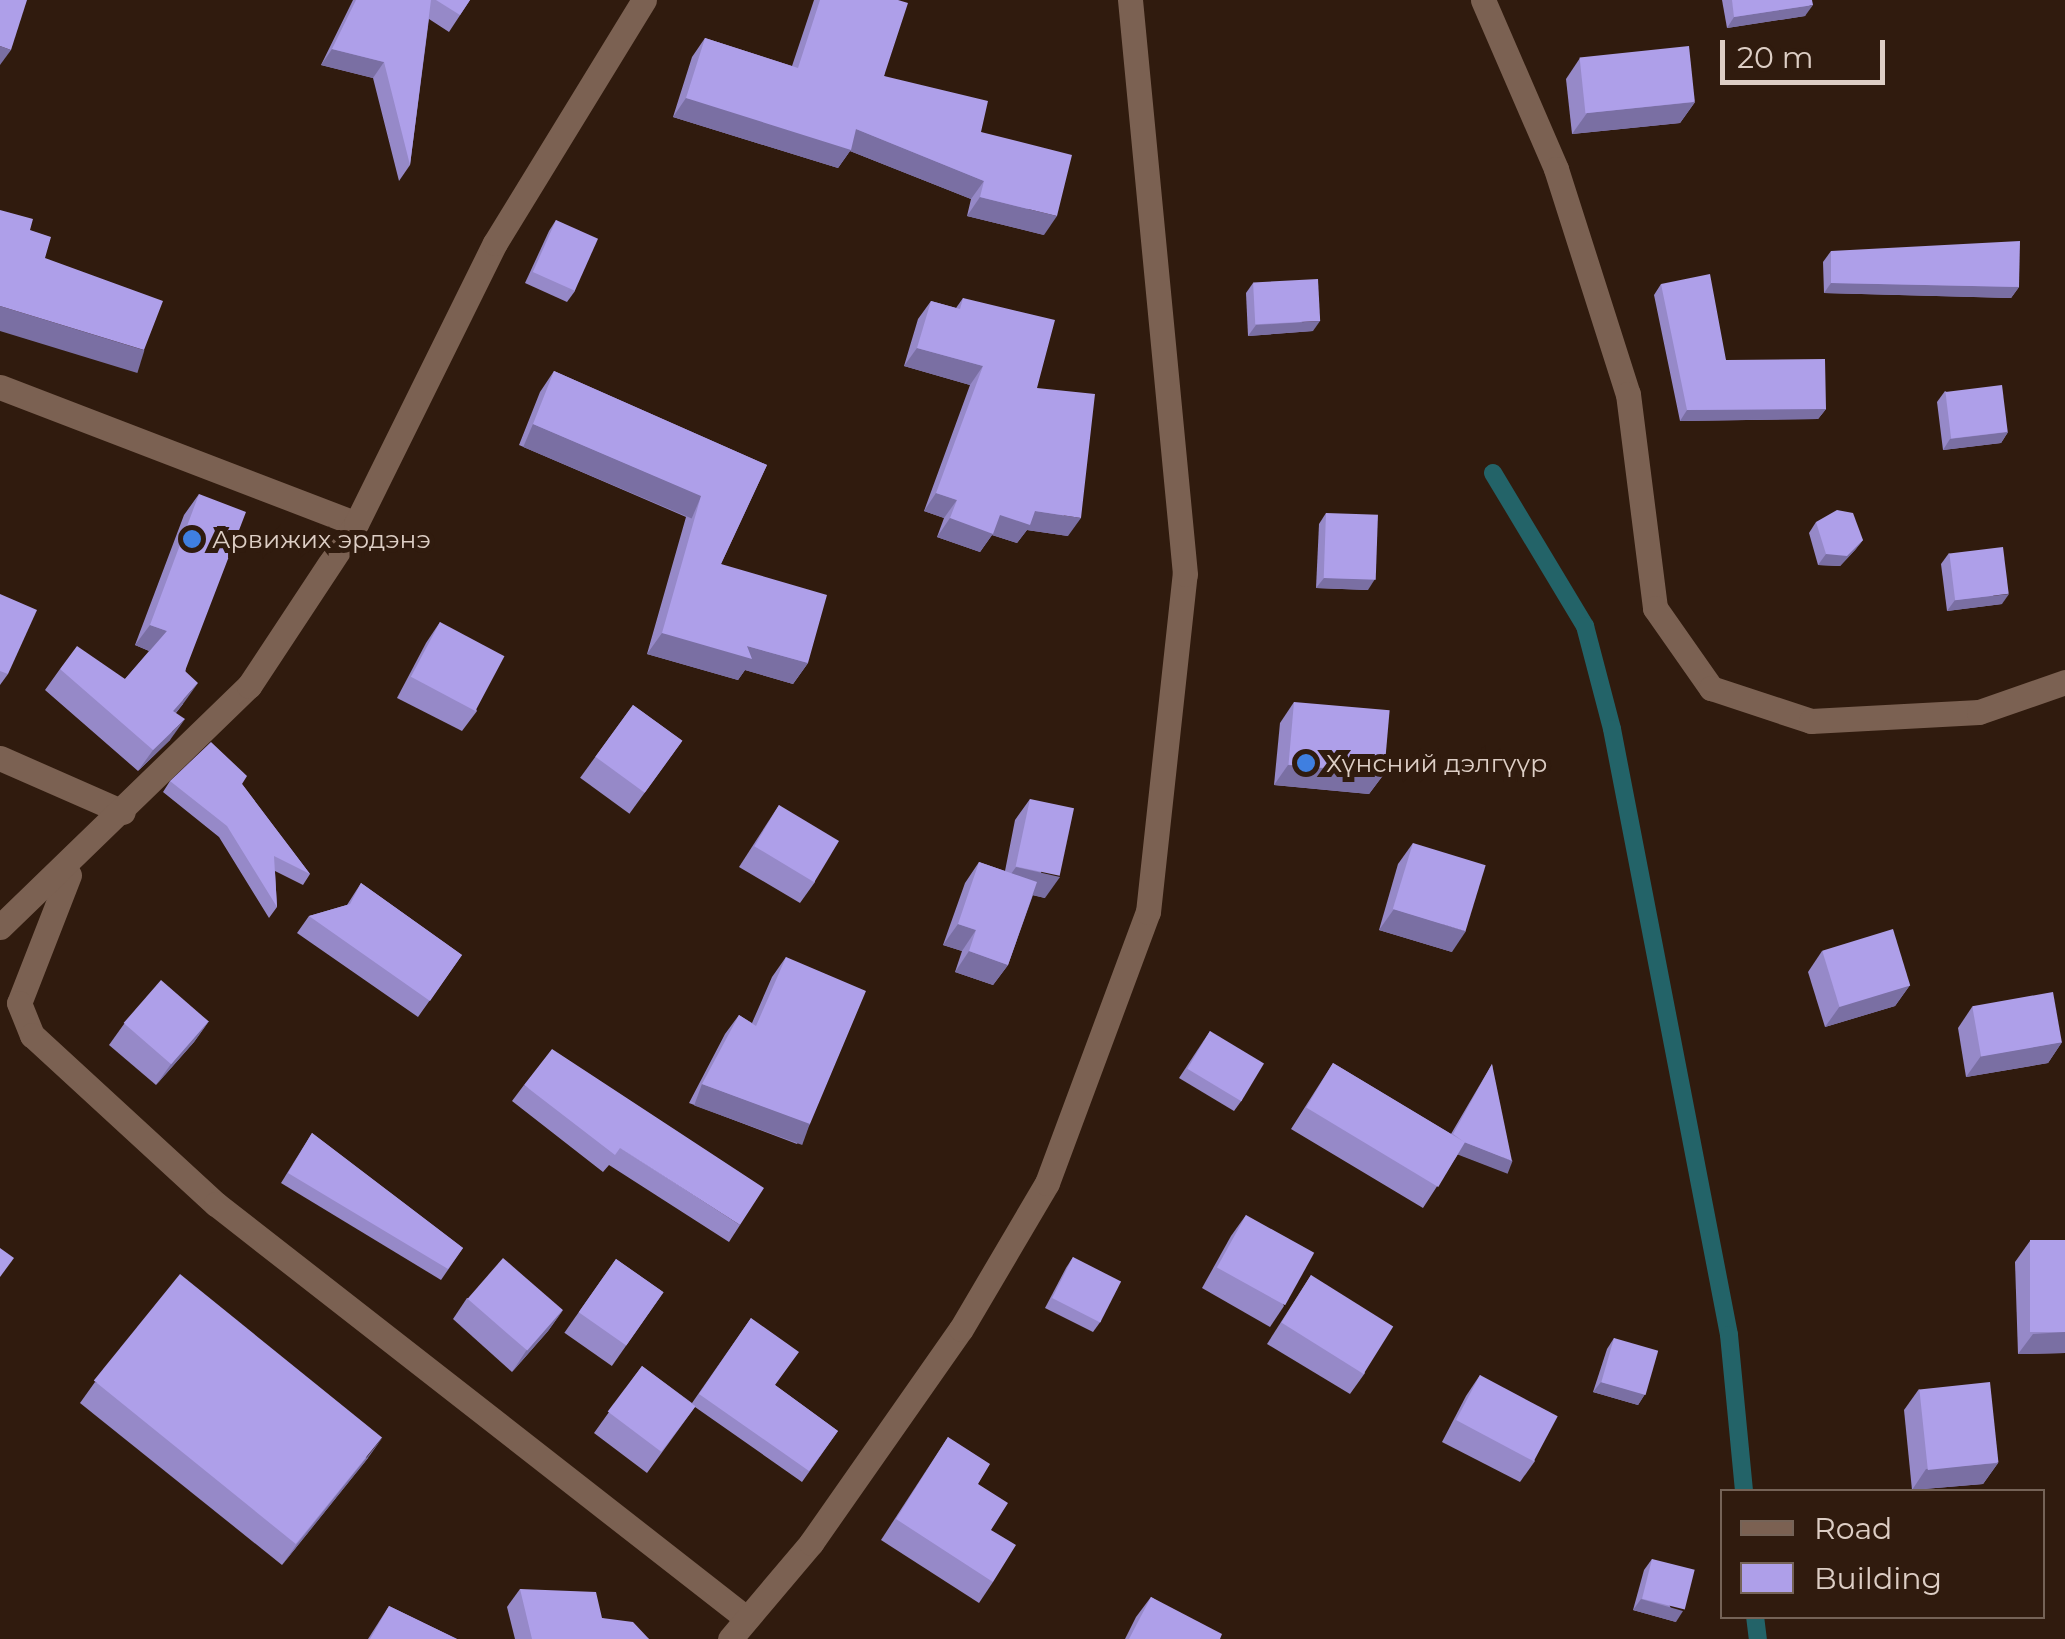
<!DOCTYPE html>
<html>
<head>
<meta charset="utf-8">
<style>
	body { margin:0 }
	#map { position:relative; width:2065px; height:1639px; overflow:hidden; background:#301b0e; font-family:Montserrat,sans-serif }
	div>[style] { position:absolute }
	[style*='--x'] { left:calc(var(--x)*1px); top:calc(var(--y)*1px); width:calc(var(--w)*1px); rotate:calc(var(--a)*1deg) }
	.stream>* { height:18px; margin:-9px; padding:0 9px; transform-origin:9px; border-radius:9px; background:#236368 }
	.minor>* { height:25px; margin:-12.5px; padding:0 12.5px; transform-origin:12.5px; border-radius:12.5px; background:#7b6152 }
	.wall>* { inset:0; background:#9689c8; transform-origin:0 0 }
	.shaded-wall>* { inset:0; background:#7a6fa3; transform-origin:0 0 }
	.building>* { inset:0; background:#ae9fe9; transform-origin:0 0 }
	.dots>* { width:28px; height:28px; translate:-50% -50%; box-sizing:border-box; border:5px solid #301b0e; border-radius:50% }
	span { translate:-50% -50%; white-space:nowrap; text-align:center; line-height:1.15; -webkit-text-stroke:10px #301b0e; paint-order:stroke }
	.poi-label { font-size:25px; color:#ddcec5 }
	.left { translate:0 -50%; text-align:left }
	.legend { position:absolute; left:1720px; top:1489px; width:325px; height:130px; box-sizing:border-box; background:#301b0e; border:2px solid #756357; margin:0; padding:12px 18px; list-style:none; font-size:30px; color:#ddcec5 }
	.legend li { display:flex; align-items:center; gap:20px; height:50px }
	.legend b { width:50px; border:2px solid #756357 }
	.scale { position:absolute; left:1720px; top:40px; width:165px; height:45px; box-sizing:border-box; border:5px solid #ddcec5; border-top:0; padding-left:12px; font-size:30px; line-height:35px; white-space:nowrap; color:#ddcec5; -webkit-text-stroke:8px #301b0e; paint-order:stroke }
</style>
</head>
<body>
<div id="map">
	<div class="stream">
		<i style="--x:1493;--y:473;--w:179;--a:59"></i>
		<i style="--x:1585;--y:626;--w:106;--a:75.3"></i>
		<i style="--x:1612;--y:729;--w:617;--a:79.07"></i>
		<i style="--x:1729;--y:1335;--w:158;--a:84.5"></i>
		<i style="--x:1755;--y:1616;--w:23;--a:83"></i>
	</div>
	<div class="minor">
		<i style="--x:1483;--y:0;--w:184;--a:66.6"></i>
		<i style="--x:1556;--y:169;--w:236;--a:72.3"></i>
		<i style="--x:1628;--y:394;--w:216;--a:82.8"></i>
		<i style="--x:1655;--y:608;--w:98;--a:55"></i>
		<i style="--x:1711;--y:688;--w:105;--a:18.3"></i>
		<i style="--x:1811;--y:721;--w:168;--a:-3.1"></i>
		<i style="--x:1979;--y:712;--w:91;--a:-19.2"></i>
		<i style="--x:0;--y:387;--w:381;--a:21"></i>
		<i style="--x:0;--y:758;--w:134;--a:23.7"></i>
		<i style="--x:69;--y:875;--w:137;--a:111.3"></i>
		<i style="--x:19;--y:1003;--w:35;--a:68"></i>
		<i style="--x:32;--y:1035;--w:250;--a:42.6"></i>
		<i style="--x:216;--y:1204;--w:673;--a:37.99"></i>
		<i style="--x:0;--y:927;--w:347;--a:-44.1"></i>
		<i style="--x:249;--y:686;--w:194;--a:-56.6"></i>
		<i style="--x:356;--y:524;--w:313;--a:-63.7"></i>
		<i style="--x:495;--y:243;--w:285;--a:-58.5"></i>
		<i style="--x:730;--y:1639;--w:126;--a:-49.8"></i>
		<i style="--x:811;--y:1543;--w:261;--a:-55"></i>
		<i style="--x:961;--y:1329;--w:169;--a:-59.5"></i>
		<i style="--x:1047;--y:1183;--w:289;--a:-69.6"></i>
		<i style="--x:1148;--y:912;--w:340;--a:-83.8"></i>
		<i style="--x:1185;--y:574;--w:577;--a:-95.47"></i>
	</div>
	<div class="wall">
		<i style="clip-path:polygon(353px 0,470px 0,449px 32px,429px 19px,410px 165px,399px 181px,373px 78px,321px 65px)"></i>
		<i style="clip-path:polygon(814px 0,898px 0,884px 76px,981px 132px,1044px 235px,967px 216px,971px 199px,850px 151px,838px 168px,673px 117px,692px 57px,705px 38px,792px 66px)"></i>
		<i style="clip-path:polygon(1722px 0,1812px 0,1805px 16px,1727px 28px)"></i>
		<i style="clip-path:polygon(1580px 58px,1695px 102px,1680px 123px,1572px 134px,1566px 79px)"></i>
		<i style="clip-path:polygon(556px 220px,575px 291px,567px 302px,525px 283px,549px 231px)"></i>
		<i style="clip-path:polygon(1831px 251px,2019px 287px,2011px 298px,1824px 293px,1823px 262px)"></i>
		<i style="clip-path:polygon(1253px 283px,1313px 331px,1248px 336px,1246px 293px)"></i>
		<i style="clip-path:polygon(1661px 284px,1726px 360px,1826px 409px,1818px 419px,1680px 421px,1654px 295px)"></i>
		<i style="clip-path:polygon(963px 298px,1037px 388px,1068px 536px,1027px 530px,1017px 543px,992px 535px,980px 552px,937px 537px,944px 518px,924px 511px,970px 385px,904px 366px,918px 319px,931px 301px,956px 308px)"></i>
		<i style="clip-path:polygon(554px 371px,767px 465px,721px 564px,808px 663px,793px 684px,745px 670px,738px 680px,647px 654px,686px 517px,519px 445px,540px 392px)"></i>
		<i style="clip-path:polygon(1945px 391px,2008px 432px,2001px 443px,1943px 450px,1937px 402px)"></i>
		<i style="clip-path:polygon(199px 494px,183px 704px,176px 713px,170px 740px,138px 771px,45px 690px,60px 669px,125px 679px,149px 651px,135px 645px,184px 515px)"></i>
		<i style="clip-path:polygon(1326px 513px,1368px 590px,1316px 588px,1319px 524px)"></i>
		<i style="clip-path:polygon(1816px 522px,1863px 540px,1855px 550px,1840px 566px,1818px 565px,1809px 533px)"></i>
		<i style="clip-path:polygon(1949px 553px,2002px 604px,1947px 611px,1941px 564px)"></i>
		<i style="clip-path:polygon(0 594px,8px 674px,0 685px)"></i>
		<i style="clip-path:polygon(440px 622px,477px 711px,462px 731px,397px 698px,426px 643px)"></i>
		<i style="clip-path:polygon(1294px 702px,1384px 774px,1369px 794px,1274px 785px,1280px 723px)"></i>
		<i style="left:633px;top:705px;width:61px;height:90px;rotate:36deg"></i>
		<i style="clip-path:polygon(170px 781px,242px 784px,310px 874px,303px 885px,275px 871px,277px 907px,269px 918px,219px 837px,163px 792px)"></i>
		<i style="clip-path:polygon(1030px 799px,1045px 898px,1033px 895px,1008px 965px,993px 985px,955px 972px,962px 951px,943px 945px,965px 883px,979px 862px,1005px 871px,1015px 820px)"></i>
		<i style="clip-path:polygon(779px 805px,815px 882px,800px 903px,739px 867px)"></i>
		<i style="clip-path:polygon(1413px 843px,1452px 952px,1379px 930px,1398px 864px)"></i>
		<i style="clip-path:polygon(361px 883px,462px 955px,418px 1017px,297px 933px,309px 916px,347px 905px)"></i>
		<i style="clip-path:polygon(1822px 951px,1910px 985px,1895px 1006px,1825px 1027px,1808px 972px)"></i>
		<i style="clip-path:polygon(786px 957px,810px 1124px,797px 1144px,689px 1103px,725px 1034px,739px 1015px,752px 1023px,772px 977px)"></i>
		<i style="clip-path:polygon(1972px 1007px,2062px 1042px,2048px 1063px,1966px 1077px,1958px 1028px)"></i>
		<i style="clip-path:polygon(209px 1021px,194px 1042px,156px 1085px,109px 1045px,124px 1024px)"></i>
		<i style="clip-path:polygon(1210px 1031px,1242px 1100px,1234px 1111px,1179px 1078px)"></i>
		<i style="clip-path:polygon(1333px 1063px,1451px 1134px,1492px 1064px,1505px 1172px,1458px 1154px,1423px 1208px,1291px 1129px)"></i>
		<i style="clip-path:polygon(524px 1085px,740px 1225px,729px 1242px,609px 1165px,603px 1172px,512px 1101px)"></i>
		<i style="clip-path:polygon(312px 1133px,463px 1248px,441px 1280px,281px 1183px)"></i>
		<i style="clip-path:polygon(1246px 1215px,1284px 1306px,1270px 1327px,1202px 1288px,1231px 1236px)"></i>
		<i style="clip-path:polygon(2065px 1240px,2065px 1353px,2018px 1354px,2015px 1262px,2030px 1241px)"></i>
		<i style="clip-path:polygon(1073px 1257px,1101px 1321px,1093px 1332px,1045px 1308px,1066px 1268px)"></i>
		<i style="left:616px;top:1259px;width:58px;height:90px;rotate:35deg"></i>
		<i style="clip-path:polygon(1311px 1275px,1365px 1373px,1350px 1394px,1267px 1344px)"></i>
		<i style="clip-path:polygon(467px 1298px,563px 1310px,548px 1331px,512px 1372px,453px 1319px)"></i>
		<i style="clip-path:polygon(751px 1318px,775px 1385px,838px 1431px,802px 1482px,695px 1407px,647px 1473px,594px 1433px,642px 1366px,692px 1403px)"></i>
		<i style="clip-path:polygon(1614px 1338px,1645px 1394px,1638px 1405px,1593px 1392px,1607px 1349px)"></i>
		<i style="clip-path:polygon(1480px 1375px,1535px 1461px,1520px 1482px,1442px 1442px,1466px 1396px)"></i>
		<i style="clip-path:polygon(95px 1382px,368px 1458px,282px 1565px,80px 1403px)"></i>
		<i style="clip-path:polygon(1919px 1389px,1998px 1463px,1983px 1484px,1912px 1490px,1904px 1410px)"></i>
		<i style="clip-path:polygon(948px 1437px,978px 1484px,991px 1530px,993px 1582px,979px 1603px,881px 1540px)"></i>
		<i style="clip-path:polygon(1652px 1559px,1676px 1622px,1633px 1610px,1644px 1570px)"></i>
		<i style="clip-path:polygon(520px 1589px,602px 1618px,649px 1639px,515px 1639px,507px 1607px)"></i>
		<i style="clip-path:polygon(1151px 1597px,1220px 1639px,1125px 1639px,1136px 1617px)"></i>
		<i style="clip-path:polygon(389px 1606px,457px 1639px,368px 1639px)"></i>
	</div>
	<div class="shaded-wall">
		<i style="clip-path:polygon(1813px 5px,1805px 16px,1727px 28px,1734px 17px)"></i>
		<i style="clip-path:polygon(0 46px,11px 50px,0 65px)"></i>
		<i style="clip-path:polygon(332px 49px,384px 62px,373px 78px,321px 65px)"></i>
		<i style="clip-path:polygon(686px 98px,856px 129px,984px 181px,971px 199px,850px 151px,838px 168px,673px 117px)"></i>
		<i style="clip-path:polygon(1695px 102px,1680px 123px,1572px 134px,1587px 113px)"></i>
		<i style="clip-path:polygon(980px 197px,1057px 216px,1044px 235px,967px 216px)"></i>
		<i style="clip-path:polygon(1831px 283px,2019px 287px,2011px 298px,1824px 293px)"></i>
		<i style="left:0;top:306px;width:151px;height:24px;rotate:17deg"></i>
		<i style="clip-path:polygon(1320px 321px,1313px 331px,1248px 336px,1256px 325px)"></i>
		<i style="clip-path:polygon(917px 348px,983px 366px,970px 385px,904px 366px)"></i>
		<i style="clip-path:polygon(1826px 409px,1818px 419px,1680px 421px,1687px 410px)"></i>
		<i style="left:533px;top:424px;width:183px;height:25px;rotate:23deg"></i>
		<i style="clip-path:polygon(2008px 432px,2001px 443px,1943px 450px,1950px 439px)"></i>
		<i style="clip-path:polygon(936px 493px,957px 500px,944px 518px,924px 511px)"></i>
		<i style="clip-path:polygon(1035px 511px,1081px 518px,1068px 536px,1027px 530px,1017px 543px,992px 535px,980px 552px,937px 537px,950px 518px)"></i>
		<i style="clip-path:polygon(1863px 540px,1855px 550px,1840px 566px,1818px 565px,1826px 554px)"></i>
		<i style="clip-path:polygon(1324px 578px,1375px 579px,1368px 590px,1316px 588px)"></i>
		<i style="clip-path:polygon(2009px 594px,2002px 604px,1947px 611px,1955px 600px)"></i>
		<i style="clip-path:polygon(150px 625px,167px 631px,152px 652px,135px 645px)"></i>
		<i style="clip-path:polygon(662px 633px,747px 646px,808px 663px,793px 684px,745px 670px,738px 680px,647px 654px)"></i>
		<i style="clip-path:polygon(198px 683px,183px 704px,159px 732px,173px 711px)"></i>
		<i style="clip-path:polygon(185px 719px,170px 740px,138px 771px,153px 750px)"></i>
		<i style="clip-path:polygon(1288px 765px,1384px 774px,1369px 794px,1274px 785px)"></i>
		<i style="clip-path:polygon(1016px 867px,1060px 877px,1045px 898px,1001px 888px)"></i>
		<i style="clip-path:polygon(1394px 909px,1466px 931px,1452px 952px,1379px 930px)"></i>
		<i style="clip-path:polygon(958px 924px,976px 930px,962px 951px,943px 945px)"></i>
		<i style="clip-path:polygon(969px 951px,1008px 965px,993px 985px,955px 972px)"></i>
		<i style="clip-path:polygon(1910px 985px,1895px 1006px,1825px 1027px,1840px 1006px)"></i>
		<i style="clip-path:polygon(209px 1021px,194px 1042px,156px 1085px,171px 1064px)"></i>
		<i style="clip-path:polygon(2062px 1042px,2048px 1063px,1966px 1077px,1981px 1056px)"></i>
		<i style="left:702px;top:1084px;width:115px;height:23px;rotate:20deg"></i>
		<i style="left:1451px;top:1137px;width:66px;height:14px;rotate:21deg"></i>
		<i style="clip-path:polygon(563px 1310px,548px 1331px,512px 1372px,526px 1351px)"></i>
		<i style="clip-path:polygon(2065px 1332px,2065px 1353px,2018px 1354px,2033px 1334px)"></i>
		<i style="clip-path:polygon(1601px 1382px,1645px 1394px,1638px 1405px,1593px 1392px)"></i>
		<i style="clip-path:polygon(383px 1437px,368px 1458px,282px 1565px,297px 1544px)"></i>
		<i style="clip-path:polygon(1998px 1463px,1983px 1484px,1912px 1490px,1926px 1469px)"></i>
		<i style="clip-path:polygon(1641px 1599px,1683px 1611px,1676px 1622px,1633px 1610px)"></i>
	</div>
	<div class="building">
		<i style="clip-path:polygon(0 0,27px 0,11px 50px,0 46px)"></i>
		<i style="clip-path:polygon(356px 0,431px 0,410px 165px,384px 62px,332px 49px)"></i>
		<i style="clip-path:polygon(436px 0,470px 0,460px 15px)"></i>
		<i style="clip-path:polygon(820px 0,898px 0,908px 3px,884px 76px,988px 101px,981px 132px,1072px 155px,1057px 216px,980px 197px,984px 181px,856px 129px,851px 150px,686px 98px,705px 38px,798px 68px)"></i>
		<i style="clip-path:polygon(1732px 0,1812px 0,1813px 5px,1734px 17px)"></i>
		<i style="left:1689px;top:46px;width:56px;height:110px;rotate:84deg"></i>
		<i style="clip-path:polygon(0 210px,33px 219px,30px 230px,51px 237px,45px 258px,163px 301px,144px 350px,0 306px)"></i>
		<i style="left:556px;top:220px;width:46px;height:57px;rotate:24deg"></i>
		<i style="clip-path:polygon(2020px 241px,2019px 287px,1831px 283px,1831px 251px)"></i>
		<i style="clip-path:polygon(1710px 274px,1726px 360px,1825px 359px,1826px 409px,1687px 410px,1661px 284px)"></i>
		<i style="left:1318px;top:279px;width:42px;height:65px;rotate:87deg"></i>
		<i style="clip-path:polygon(963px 298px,1055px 320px,1037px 388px,1095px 394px,1081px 518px,1035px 511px,1030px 525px,1000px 515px,993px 534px,950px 518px,957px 500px,936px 493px,983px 366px,917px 348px,931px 301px,960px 309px)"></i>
		<i style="clip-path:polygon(554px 371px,767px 465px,721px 564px,827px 595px,808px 663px,747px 646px,752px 659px,662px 633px,701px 496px,533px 424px)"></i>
		<i style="left:2002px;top:385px;width:47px;height:57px;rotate:83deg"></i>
		<i style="clip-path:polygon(199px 494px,246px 512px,185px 671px,198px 683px,173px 711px,185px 719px,153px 750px,60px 669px,77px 646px,125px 679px,167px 631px,150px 625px)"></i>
		<i style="clip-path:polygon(1837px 510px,1853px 513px,1863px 540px,1847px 556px,1826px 554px,1816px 522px)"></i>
		<i style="left:1326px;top:513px;width:52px;height:65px;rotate:2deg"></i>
		<i style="left:2003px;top:547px;width:47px;height:54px;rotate:83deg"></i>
		<i style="clip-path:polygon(0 594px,37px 610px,8px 674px,0 671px)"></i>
		<i style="left:440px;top:622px;width:73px;height:62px;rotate:28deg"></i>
		<i style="left:1294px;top:702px;width:96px;height:63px;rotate:5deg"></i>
		<i style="left:633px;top:705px;width:61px;height:64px;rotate:36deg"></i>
		<i style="clip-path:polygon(211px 742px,247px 776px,242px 784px,310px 874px,274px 856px,277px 907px,227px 826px,170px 781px)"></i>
		<i style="left:1030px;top:799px;width:45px;height:69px;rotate:12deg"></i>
		<i style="left:779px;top:805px;width:70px;height:48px;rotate:31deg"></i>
		<i style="left:1413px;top:843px;width:76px;height:69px;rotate:17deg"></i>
		<i style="clip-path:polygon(979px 862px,1037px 882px,1008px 965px,969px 951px,976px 930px,958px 924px)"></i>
		<i style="clip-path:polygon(361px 883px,462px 955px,430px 1001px,309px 916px,350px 904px)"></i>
		<i style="left:1893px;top:929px;width:59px;height:74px;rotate:73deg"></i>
		<i style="clip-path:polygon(786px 957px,866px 991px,810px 1124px,702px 1084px,739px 1015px,756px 1026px)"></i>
		<i style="left:161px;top:980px;width:63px;height:57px;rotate:41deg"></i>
		<i style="left:2053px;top:992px;width:51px;height:82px;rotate:80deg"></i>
		<i style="left:1210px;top:1031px;width:63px;height:44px;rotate:31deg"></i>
		<i style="clip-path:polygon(552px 1049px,764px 1188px,740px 1225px,620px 1148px,615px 1155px,524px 1085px)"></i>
		<i style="left:1333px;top:1063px;width:154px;height:52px;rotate:31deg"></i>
		<i style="clip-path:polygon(1492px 1064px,1512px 1161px,1464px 1142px,1453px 1134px)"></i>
		<i style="clip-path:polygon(312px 1133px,463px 1248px,448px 1269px,288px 1173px)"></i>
		<i style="left:1246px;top:1215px;width:78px;height:60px;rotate:29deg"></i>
		<i style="left:2065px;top:1240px;width:92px;height:35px;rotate:90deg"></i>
		<i style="clip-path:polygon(0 1248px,14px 1258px,0 1277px)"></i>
		<i style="left:1073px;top:1257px;width:54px;height:46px;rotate:27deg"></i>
		<i style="left:503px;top:1258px;width:79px;height:54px;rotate:41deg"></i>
		<i style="left:616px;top:1259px;width:58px;height:65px;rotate:35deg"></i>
		<i style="left:180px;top:1274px;width:260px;height:137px;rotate:39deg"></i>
		<i style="left:1311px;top:1275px;width:97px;height:56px;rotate:32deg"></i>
		<i style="clip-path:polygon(751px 1318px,799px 1352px,775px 1385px,838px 1431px,809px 1471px,699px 1394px)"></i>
		<i style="left:1614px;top:1338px;width:46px;height:46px;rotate:16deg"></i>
		<i style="left:642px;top:1366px;width:67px;height:57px;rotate:37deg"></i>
		<i style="left:1480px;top:1375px;width:88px;height:51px;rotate:28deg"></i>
		<i style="left:1990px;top:1382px;width:81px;height:71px;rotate:84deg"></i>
		<i style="clip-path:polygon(948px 1437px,990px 1464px,978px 1484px,1008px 1503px,991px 1530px,1016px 1545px,993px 1582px,896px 1519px)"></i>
		<i style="left:1652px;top:1559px;width:44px;height:41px;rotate:14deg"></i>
		<i style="clip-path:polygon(520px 1589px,596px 1592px,602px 1618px,633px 1622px,649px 1639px,532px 1639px)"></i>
		<i style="clip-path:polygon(1151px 1597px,1222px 1634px,1220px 1639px,1129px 1639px)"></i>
		<i style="clip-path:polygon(389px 1606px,457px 1639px,370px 1639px)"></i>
	</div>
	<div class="dots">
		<i style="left:192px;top:539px;background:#3f7fe0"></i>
		<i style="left:1306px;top:763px;background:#3f7fe0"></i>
	</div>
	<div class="poi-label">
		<span class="left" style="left:212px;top:539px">Арвижих эрдэнэ</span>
		<span class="left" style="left:1326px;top:763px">Хүнсний дэлгүүр</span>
	</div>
	<ul class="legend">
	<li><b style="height:12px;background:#7b6152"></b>Road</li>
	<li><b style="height:28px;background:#ae9fe9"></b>Building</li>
	</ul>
	<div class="scale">20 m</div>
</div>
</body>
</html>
